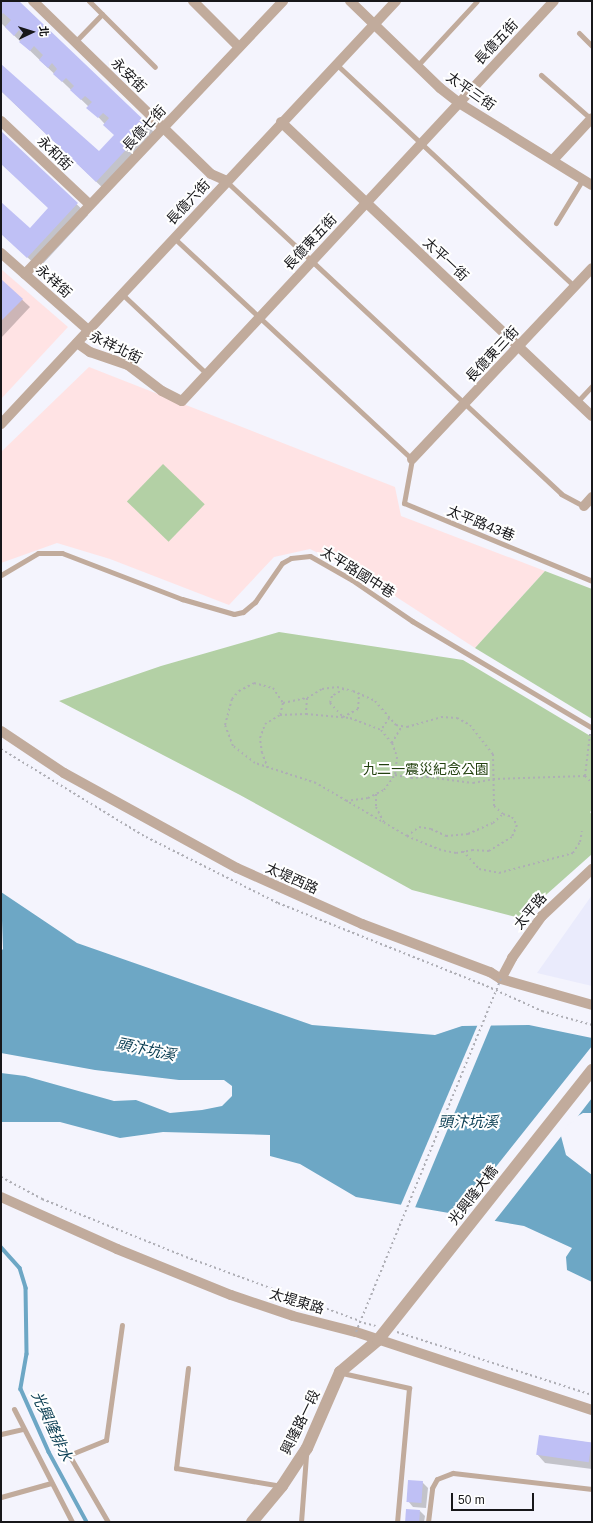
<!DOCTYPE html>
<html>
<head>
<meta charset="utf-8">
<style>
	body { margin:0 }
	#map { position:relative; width:593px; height:1523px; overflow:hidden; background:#f4f4fd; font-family:Arial,"Noto Sans TC",sans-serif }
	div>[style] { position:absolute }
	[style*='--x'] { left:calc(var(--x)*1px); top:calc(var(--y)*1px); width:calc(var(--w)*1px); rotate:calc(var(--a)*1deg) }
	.built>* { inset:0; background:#eaebfc }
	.education>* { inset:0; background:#ffe3e4 }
	.green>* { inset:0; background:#b3d0a5; transform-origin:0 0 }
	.water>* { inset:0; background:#6da7c5 }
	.pier>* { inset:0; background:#f4f4fd }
	.shadow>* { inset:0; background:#0003 }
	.stream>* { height:3.5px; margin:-1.75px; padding:0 1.75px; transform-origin:1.75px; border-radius:1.75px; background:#6da7c5 }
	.building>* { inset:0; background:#bfc0f5; transform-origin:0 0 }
	.path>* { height:2px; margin-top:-1px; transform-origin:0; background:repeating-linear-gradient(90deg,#aeaeb5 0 2px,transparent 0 5px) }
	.service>* { height:5px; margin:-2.5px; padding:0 2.5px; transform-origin:2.5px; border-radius:2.5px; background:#c1ab9c }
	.minor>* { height:10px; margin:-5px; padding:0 5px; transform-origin:5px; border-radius:5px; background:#c1ab9c }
	.tertiary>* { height:12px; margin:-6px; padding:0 6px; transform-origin:6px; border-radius:6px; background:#c1ab9c }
	.path-bridge>* { height:2px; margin-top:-1px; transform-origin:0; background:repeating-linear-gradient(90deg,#aeaeb5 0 2px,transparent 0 5px) }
	.tertiary-bridge>* { height:12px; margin:-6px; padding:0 6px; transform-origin:6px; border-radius:6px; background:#c1ab9c }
	span { translate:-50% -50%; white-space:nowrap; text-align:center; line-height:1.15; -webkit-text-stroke:4px #fff; paint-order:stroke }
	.street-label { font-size:14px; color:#17171a }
	.park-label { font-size:14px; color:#23410f }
	.water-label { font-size:15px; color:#073b50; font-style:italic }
	.frame { position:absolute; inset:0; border:2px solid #17171a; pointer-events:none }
	.north { position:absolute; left:12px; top:12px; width:40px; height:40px; -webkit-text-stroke:3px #fff; paint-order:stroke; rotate:86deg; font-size:11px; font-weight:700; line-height:16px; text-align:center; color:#17171a }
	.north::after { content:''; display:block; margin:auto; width:14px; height:18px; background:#17171a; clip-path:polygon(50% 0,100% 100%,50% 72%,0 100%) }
	.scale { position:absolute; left:451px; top:1493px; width:83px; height:18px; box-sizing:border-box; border:2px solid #17171a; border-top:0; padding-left:5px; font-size:12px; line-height:14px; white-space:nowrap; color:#17171a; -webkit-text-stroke:3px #fff; paint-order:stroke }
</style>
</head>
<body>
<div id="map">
	<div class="built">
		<i style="clip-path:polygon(592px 895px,592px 986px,537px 973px)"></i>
	</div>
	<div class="education">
		<i style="clip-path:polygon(1px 269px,68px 327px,1px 399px)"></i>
		<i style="clip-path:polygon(89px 367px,395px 487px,401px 516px,545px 571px,475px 648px,364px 576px,310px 549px,274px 557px,229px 605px,110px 559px,57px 543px,1px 563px,1px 452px)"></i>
	</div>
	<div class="green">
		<i style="left:163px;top:464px;width:58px;height:52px;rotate:44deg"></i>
		<i style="clip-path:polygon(545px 571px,592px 589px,592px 719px,475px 648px)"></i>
		<i style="clip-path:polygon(279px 632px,463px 660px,592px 737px,592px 810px,590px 812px,592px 815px,592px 854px,520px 918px,412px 890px,240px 795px,59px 701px,161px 666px)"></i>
	</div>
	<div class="water">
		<i style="clip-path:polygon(1px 892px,77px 943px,312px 1025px,435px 1035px,462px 1026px,529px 1025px,592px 1038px,592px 1113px,583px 1113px,564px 1124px,561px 1136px,566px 1155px,592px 1175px,592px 1282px,567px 1270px,566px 1257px,572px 1248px,524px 1226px,356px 1197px,300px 1164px,270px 1156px,270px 1135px,163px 1132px,120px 1138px,60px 1122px,1px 1122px,1px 1073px,25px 1076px,114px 1101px,136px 1100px,170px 1113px,202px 1110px,222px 1106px,232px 1096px,232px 1086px,224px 1080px,179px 1080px,95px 1070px,1px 1053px,1px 951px,3px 949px)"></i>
	</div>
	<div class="pier">
		<i style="clip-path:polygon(492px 1023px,414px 1210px,400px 1207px,478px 1024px)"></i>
		<i style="clip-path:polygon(592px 1046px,592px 1098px,575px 1120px,566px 1126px,563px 1134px,493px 1223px,456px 1217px)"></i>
	</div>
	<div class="shadow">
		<i style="clip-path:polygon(1px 1px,17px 1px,159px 137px,107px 192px,1px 91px,1px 65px,99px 153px,115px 135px,89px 107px,1px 23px)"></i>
		<i style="clip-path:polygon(1px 132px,88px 215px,39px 268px,1px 233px,1px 203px,30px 230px,49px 208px,1px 163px)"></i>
		<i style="clip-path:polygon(1px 280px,30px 307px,1px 338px)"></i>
		<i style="clip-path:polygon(540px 1436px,592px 1443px,592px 1469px,545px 1463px,537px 1454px)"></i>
		<i style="clip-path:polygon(422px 1482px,428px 1488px,426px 1508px,413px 1507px,408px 1501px)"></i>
		<i style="clip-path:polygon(420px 1511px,425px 1516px,424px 1522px,406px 1522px)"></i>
	</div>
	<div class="stream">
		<i style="--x:1;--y:1247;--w:28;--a:48"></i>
		<i style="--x:20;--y:1268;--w:21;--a:73"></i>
		<i style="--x:26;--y:1288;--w:66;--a:89.1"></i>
		<i style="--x:27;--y:1354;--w:36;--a:100"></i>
		<i style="--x:21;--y:1389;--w:69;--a:66"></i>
		<i style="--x:49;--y:1452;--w:80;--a:61.5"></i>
	</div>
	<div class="building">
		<i style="clip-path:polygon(1px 1px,19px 1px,149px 125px,96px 182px,1px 91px,1px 64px,99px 151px,114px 135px,103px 125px,109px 118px,103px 113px,98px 118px,86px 108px,92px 102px,85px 96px,81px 100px,70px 90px,74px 86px,66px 78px,62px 82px,53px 74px,57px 69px,52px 63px,48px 68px,39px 60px,43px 55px,34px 46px,30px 51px,19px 42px,25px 36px,19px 30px,14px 36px,5px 27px,11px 20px,3px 13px,1px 15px)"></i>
		<i style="clip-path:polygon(1px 131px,78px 203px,27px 258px,1px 234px,1px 202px,30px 228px,48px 208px,1px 164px)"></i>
		<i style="clip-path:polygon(1px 279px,23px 299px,1px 321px)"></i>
		<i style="left:539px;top:1435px;width:53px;height:20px;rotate:8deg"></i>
		<i style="left:408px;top:1480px;width:15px;height:22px;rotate:4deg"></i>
		<i style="left:406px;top:1509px;width:14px;height:13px;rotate:4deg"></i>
	</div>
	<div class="path">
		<i style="--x:254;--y:683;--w:20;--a:15"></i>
		<i style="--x:273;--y:688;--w:18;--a:56"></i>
		<i style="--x:283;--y:703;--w:25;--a:-12"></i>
		<i style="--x:307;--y:698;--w:17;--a:-31"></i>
		<i style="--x:322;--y:689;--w:15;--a:-8"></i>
		<i style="--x:337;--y:687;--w:16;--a:14"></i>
		<i style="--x:353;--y:691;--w:24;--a:24"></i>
		<i style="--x:375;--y:701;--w:32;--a:49"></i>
		<i style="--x:396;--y:725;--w:11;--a:10"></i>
		<i style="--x:407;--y:727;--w:35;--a:-16"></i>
		<i style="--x:441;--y:717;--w:16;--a:4"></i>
		<i style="--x:457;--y:718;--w:15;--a:28"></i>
		<i style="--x:470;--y:725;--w:37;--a:52"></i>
		<i style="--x:493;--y:754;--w:52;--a:88.9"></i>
		<i style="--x:494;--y:806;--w:12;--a:42"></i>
		<i style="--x:503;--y:814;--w:9;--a:18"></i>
		<i style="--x:512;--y:817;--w:9;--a:58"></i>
		<i style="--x:517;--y:825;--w:13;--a:113"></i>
		<i style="--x:512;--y:837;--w:27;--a:149"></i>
		<i style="--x:489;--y:851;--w:16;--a:-176"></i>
		<i style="--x:473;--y:850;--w:17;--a:170"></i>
		<i style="--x:456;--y:853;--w:15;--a:-169"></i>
		<i style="--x:441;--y:850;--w:37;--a:-158"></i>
		<i style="--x:407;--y:836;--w:105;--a:-149.8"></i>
		<i style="--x:316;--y:783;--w:64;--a:-161.8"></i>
		<i style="--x:255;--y:763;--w:28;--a:-142"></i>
		<i style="--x:233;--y:746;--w:22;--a:-111"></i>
		<i style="--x:225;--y:725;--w:27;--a:-75"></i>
		<i style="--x:232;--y:699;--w:11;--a:-49"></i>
		<i style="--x:239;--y:691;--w:17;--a:-28"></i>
		<i style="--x:344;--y:689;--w:14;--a:150"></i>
		<i style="--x:332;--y:696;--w:7;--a:106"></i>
		<i style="--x:330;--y:703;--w:19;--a:47"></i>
		<i style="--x:343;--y:717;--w:17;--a:-28"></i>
		<i style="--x:358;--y:709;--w:16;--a:-86"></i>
		<i style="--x:307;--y:698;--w:16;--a:94"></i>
		<i style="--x:306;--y:714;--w:44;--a:5.2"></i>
		<i style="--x:350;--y:718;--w:33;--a:21"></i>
		<i style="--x:283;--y:703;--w:12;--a:104"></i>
		<i style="--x:280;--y:715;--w:26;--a:-2"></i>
		<i style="--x:389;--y:718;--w:14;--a:124"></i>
		<i style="--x:381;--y:730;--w:17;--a:50"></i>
		<i style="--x:392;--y:743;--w:20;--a:-60"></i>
		<i style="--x:590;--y:734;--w:42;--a:96.8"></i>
		<i style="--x:585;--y:776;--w:10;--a:45"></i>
		<i style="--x:392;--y:743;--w:15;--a:70"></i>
		<i style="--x:397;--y:757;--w:18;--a:96"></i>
		<i style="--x:395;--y:775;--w:16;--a:11"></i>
		<i style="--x:411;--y:778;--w:16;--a:-4"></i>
		<i style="--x:427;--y:777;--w:46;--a:7.4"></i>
		<i style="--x:473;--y:783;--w:20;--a:-11"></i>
		<i style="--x:493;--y:779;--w:92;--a:-1.9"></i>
		<i style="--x:1;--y:749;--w:170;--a:31.3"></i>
		<i style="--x:146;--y:837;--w:148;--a:26.6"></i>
		<i style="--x:278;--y:903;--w:219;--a:21.7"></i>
		<i style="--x:482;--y:984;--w:66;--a:24.2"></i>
		<i style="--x:542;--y:1011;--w:52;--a:15.6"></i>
		<i style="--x:268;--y:768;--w:16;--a:-112"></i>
		<i style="--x:262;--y:753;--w:15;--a:-98"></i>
		<i style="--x:260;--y:738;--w:15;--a:-70"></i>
		<i style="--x:265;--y:724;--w:17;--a:-31"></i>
		<i style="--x:376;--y:794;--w:13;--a:90"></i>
		<i style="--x:376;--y:807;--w:18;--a:63"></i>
		<i style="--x:346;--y:801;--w:22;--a:-8"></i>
		<i style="--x:368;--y:798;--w:18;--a:-27"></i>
		<i style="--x:384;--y:790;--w:19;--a:-54"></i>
		<i style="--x:407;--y:836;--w:15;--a:-37"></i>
		<i style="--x:419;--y:827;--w:12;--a:9"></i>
		<i style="--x:431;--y:829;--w:17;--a:25"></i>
		<i style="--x:446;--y:836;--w:22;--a:-5"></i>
		<i style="--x:468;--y:834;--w:27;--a:-24"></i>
		<i style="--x:493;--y:823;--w:13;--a:-42"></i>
		<i style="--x:463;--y:851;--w:24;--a:48"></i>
		<i style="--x:479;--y:869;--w:20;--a:11"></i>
		<i style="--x:499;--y:873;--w:77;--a:-15.1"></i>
		<i style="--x:573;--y:853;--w:13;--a:-58"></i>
		<i style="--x:580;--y:842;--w:11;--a:-80"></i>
		<i style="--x:1;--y:1177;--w:47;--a:28.2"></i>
		<i style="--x:42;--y:1199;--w:155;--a:21.9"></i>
		<i style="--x:186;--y:1257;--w:185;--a:20.2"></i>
		<i style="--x:364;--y:1323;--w:12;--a:14"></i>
		<i style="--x:397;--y:1332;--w:205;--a:17.9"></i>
	</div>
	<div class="service">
		<i style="--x:89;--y:1;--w:93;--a:45"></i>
		<i style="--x:579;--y:33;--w:18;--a:45"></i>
		<i style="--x:75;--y:42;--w:39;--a:-46"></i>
		<i style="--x:336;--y:64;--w:327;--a:43"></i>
		<i style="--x:417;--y:66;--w:88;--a:-47.3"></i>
		<i style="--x:541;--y:75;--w:67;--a:41.3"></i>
		<i style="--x:227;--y:182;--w:457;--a:43"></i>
		<i style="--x:561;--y:494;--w:26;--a:28"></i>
		<i style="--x:556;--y:223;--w:52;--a:-58.5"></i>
		<i style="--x:174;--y:238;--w:325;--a:42.9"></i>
		<i style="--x:412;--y:459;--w:45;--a:100.3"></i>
		<i style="--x:404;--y:503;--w:204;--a:22.5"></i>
		<i style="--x:122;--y:294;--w:117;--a:43.3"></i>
		<i style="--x:577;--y:402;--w:22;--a:-47"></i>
		<i style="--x:1;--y:575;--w:43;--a:-30.7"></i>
		<i style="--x:38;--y:553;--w:24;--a:0"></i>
		<i style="--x:62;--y:553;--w:129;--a:21"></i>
		<i style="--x:182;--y:599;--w:54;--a:16.1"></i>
		<i style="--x:234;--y:614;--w:9;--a:-13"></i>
		<i style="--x:243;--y:612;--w:16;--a:-40"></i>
		<i style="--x:255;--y:602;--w:47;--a:-55.3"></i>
		<i style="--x:282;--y:563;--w:10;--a:-29"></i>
		<i style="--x:291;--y:558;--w:19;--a:-6"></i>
		<i style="--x:310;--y:556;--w:48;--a:29.7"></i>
		<i style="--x:352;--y:580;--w:73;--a:34.3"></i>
		<i style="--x:412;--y:621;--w:209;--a:30.7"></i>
		<i style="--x:188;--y:1368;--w:101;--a:96.8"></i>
		<i style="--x:176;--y:1468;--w:107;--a:9.7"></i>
		<i style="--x:342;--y:1373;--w:69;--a:12.6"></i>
		<i style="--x:409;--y:1388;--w:135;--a:95.1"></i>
		<i style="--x:14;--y:1409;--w:127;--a:62.8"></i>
		<i style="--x:1;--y:1434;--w:23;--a:-13"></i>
		<i style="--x:1;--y:1497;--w:52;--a:-15.6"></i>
		<i style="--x:108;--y:1522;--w:78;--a:-120.2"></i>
		<i style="--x:69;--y:1455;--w:40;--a:-22"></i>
		<i style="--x:106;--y:1440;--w:116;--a:-82.1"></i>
		<i style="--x:301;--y:1522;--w:67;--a:-85.7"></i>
		<i style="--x:428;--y:1522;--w:34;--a:-83"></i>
		<i style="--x:432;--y:1488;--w:10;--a:-61"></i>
		<i style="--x:437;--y:1479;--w:17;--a:-21"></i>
		<i style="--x:453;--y:1473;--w:140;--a:6.6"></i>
	</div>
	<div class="minor">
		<i style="--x:33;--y:1;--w:248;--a:44.2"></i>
		<i style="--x:211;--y:174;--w:17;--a:24"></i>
		<i style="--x:193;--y:1;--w:65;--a:45"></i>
		<i style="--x:350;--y:1;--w:125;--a:44"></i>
		<i style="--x:440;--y:88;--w:24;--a:38"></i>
		<i style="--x:459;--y:103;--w:156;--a:31.7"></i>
		<i style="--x:1;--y:121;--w:122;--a:43.3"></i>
		<i style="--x:281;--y:122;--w:428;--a:43.4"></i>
		<i style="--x:553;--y:160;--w:57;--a:-47.1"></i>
		<i style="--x:1;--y:253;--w:116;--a:41.5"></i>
		<i style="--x:25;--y:274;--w:376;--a:-46.6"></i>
		<i style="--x:77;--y:343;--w:16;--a:35"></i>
		<i style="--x:90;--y:352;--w:40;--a:18.9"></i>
		<i style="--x:128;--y:365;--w:43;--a:37.4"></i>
		<i style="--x:162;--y:391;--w:22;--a:27"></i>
		<i style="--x:182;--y:401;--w:546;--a:-47.08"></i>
		<i style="--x:1;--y:424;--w:579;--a:-46.96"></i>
		<i style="--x:412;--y:459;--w:262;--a:-46.7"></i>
		<i style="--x:584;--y:506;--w:12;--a:-48"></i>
		<i style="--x:1;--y:731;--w:76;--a:33.7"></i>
		<i style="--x:64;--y:773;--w:197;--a:28.8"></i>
		<i style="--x:237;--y:868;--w:137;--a:24.1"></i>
		<i style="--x:362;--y:924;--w:137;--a:20.6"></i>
		<i style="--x:490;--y:972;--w:13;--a:32"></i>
		<i style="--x:501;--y:979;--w:95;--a:15.9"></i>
		<i style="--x:501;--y:979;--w:24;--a:-62"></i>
		<i style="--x:512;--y:958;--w:52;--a:-54.5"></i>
		<i style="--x:542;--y:916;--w:69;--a:-43.2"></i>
		<i style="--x:1;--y:1197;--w:127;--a:24.1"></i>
		<i style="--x:117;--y:1249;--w:123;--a:22"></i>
		<i style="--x:231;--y:1295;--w:65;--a:18.7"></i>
		<i style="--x:293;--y:1316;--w:65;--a:14.3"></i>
		<i style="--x:356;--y:1332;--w:249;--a:18.3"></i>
	</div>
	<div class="tertiary">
		<i style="--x:252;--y:1522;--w:47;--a:-50.2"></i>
		<i style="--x:282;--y:1486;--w:45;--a:-56.7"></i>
		<i style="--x:307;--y:1448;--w:83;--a:-66.5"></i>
		<i style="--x:340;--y:1372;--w:50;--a:-40.1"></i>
	</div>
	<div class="path-bridge">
		<i style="--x:356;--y:1332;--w:382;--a:-67.7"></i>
	</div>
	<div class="tertiary-bridge">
		<i style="--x:378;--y:1340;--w:345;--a:-51.6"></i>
	</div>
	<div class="street-label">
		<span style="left:496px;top:42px;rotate:-47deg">長億五街</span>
		<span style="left:129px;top:75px;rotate:44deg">永安街</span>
		<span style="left:471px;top:91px;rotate:35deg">太平三街</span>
		<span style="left:144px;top:128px;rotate:-47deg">長億七街</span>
		<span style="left:55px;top:153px;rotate:44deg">永和街</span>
		<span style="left:188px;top:202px;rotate:-47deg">長億六街</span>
		<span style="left:310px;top:242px;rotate:-47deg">長億東五街</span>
		<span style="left:446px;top:259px;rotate:43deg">太平一街</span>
		<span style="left:54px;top:281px;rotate:42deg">永祥街</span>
		<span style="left:116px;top:347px;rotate:26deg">永祥北街</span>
		<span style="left:492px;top:354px;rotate:-47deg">長億東三街</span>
		<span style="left:481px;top:523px;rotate:22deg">太平路43巷</span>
		<span style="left:358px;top:572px;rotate:32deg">太平路國中巷</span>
		<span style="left:292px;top:878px;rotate:24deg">太堤西路</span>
		<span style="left:530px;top:911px;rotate:-50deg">太平路</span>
		<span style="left:473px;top:1195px;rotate:-52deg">光興隆大橋</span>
		<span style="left:297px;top:1301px;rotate:17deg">太堤東路</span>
		<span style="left:300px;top:1422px;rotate:-64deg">興隆路一段</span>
	</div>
	<div class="park-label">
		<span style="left:426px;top:769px">九二一震災紀念公園</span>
	</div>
	<div class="water-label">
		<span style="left:146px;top:1049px;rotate:12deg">頭汴坑溪</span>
		<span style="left:468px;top:1122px">頭汴坑溪</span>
		<span style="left:52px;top:1426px;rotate:65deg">光興隆排水</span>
	</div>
	<div class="frame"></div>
	<div class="north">北</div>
	<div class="scale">50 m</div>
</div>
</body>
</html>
